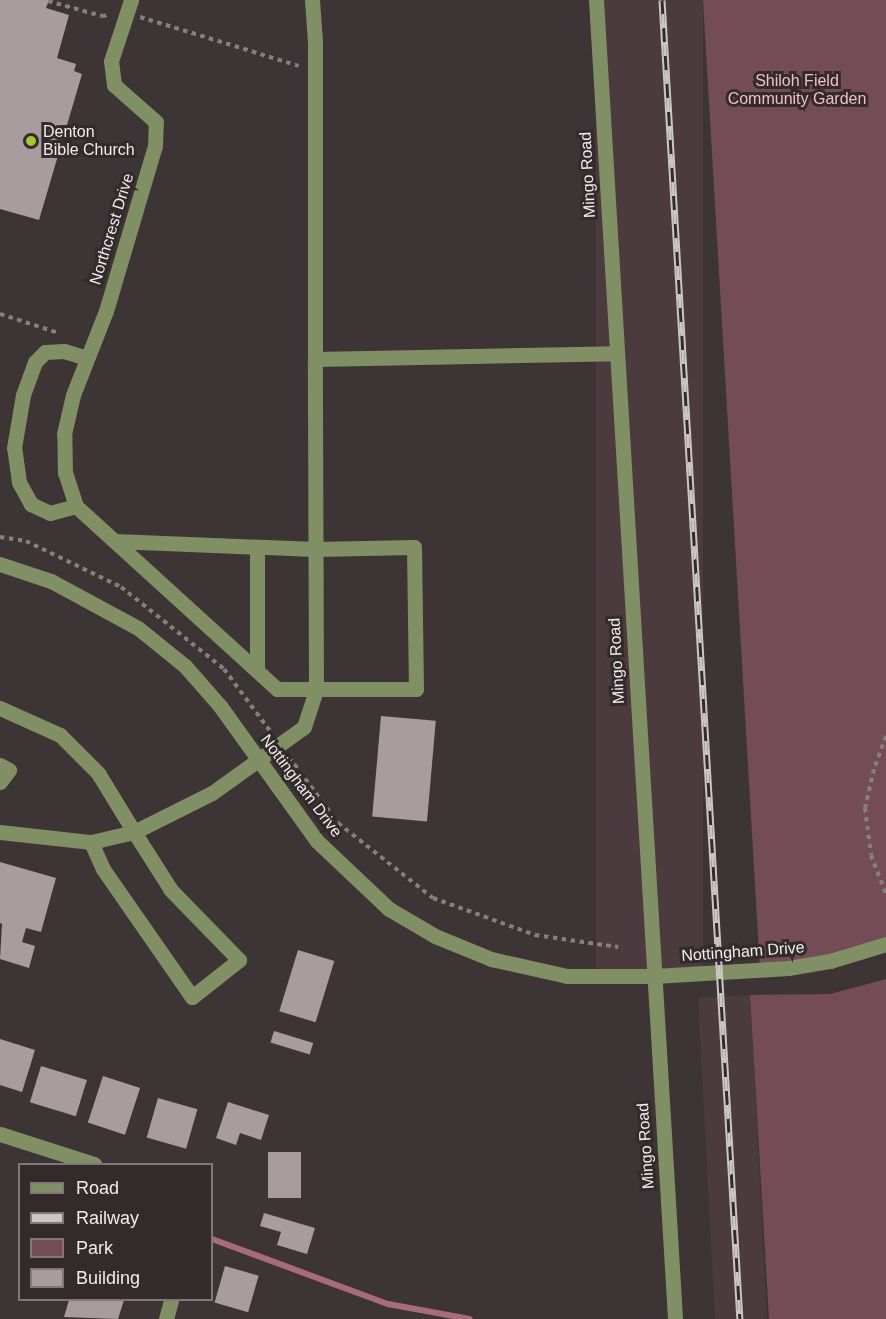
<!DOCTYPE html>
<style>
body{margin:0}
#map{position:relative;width:886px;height:1319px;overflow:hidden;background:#3d3436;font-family:Arial,sans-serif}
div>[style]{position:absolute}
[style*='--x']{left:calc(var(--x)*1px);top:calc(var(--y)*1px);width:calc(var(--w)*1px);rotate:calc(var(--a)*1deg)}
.built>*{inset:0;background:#4b3b3e;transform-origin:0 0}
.green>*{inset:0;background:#734c57}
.stream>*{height:6px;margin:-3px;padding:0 3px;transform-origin:3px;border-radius:3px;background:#a76c7c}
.building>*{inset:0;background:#a89c9f;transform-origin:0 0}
.path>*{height:4px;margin-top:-2px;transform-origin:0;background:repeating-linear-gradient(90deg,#867f80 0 4.5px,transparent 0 9px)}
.minor>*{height:15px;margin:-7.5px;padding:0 7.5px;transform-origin:7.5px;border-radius:7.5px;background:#818f65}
.rail>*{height:7px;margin-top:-3.5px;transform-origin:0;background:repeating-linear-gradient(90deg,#332a2c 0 14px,#ccc5c6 0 28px);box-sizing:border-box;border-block:2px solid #ccc5c6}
.dots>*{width:16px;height:16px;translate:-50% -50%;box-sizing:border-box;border:3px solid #332a2c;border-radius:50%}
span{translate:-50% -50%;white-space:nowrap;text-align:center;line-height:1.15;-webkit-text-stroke:6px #332a2c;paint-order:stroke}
.park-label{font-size:16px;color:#f4becb}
.poi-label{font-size:16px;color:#f1ebec}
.left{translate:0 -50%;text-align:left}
.street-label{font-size:16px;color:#f1ebec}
.legend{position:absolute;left:18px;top:1163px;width:195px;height:138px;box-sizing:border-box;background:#332a2c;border:2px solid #7f7779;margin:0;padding:8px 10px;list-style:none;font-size:18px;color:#f1ebec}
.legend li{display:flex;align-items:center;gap:12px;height:30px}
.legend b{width:30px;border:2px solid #7f7779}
</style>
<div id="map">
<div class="built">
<i style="left:596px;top:0;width:107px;height:978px"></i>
<i style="left:750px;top:995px;width:324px;height:52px;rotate:87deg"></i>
</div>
<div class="green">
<i style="clip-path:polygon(703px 0,886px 0,886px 944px,760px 970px)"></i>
<i style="clip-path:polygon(886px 979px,886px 1319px,769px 1319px,750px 995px,830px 994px)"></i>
</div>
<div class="stream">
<i style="--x:212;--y:1239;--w:188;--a:20.3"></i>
<i style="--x:388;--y:1304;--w:83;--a:10.4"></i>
</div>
<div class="building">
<i style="clip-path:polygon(0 0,49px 0,46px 8px,69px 15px,57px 58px,76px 64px,74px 71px,82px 74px,39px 220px,0 209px)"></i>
<i style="left:381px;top:716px;width:55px;height:101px;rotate:5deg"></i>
<i style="clip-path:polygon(0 862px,56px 878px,41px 932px,26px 928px,22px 942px,35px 946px,29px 968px,0 959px,2px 924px,0 923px)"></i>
<i style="left:298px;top:950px;width:38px;height:64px;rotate:17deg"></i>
<i style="left:274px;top:1031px;width:41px;height:12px;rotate:17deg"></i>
<i style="clip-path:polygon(0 1039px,35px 1050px,22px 1092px,0 1085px)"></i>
<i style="left:41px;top:1066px;width:48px;height:38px;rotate:17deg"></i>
<i style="left:103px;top:1076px;width:39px;height:49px;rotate:18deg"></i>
<i style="left:158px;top:1098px;width:41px;height:41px;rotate:16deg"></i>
<i style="clip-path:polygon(228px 1102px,269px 1115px,261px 1140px,240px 1133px,236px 1145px,216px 1138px)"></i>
<i style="left:268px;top:1152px;width:33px;height:46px"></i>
<i style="clip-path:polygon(264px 1213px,315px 1228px,307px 1254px,277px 1245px,281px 1232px,260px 1226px)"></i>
<i style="left:225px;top:1266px;width:35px;height:38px;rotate:16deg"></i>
<i style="clip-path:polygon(69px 1300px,124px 1300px,118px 1319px,64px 1317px)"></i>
</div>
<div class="path">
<i style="--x:48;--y:1;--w:56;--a:15.5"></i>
<i style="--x:102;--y:16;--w:7;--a:-8"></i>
<i style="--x:140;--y:17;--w:166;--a:17.1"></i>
<i style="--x:0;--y:314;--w:62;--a:17.9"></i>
<i style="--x:0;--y:537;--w:26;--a:9"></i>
<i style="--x:26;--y:541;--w:106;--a:25.8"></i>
<i style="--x:121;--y:587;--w:132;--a:38.5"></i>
<i style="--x:224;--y:669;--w:77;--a:53.4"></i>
<i style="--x:886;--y:736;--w:35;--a:110"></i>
<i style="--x:874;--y:769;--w:40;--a:103"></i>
<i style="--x:865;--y:808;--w:47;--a:82.7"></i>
<i style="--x:871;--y:855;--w:42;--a:69"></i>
<i style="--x:289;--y:757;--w:82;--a:53.4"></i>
<i style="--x:338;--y:823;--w:121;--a:38.3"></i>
<i style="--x:433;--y:898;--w:109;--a:19.9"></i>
<i style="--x:535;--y:935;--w:84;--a:8.2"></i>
</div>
<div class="minor">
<i style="--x:312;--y:0;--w:42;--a:85.9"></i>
<i style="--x:315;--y:42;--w:317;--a:90"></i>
<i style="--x:596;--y:0;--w:1321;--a:86.57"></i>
<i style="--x:76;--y:506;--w:27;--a:165"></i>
<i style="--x:50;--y:513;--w:21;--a:-155"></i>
<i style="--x:31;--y:504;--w:25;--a:-119"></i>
<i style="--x:19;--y:482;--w:34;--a:-98"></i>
<i style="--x:14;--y:448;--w:54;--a:-80.4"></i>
<i style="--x:23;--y:395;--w:35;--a:-70"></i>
<i style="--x:35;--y:362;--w:14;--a:-45"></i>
<i style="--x:45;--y:352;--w:19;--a:-3"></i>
<i style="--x:64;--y:351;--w:24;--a:17"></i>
<i style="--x:115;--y:541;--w:200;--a:2.3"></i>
<i style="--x:315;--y:549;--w:99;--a:-1.2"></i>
<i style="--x:414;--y:547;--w:142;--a:89.2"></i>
<i style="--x:416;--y:689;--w:139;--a:180"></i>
<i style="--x:277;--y:689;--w:272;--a:-137.7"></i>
<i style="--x:76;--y:506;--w:35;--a:-108"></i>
<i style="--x:65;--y:473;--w:39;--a:-91"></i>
<i style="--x:64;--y:434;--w:40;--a:-77"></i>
<i style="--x:73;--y:395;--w:90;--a:-68.6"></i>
<i style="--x:106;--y:311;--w:172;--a:-73.5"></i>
<i style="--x:155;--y:146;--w:24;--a:-88"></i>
<i style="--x:156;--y:122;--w:56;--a:-138.6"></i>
<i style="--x:114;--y:85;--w:24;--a:-97"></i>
<i style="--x:111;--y:61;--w:64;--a:-71.8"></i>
<i style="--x:257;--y:547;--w:123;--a:90"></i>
<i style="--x:0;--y:564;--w:54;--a:18.4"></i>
<i style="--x:51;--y:581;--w:99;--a:28.4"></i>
<i style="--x:138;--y:628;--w:60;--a:39"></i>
<i style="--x:185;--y:666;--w:53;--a:48.8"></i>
<i style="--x:220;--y:706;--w:166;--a:54.3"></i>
<i style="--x:317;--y:841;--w:99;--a:43.4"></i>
<i style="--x:389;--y:909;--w:53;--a:30.4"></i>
<i style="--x:435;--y:936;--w:61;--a:22.3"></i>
<i style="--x:491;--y:959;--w:78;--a:12.6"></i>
<i style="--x:567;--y:976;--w:87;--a:0"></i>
<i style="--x:654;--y:976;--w:134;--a:-3.4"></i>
<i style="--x:788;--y:968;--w:43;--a:-9.5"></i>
<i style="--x:830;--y:961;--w:59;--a:-16.9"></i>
<i style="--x:0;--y:708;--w:66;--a:24.2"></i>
<i style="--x:60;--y:735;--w:54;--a:45"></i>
<i style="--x:98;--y:773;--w:69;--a:58.6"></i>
<i style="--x:134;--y:832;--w:87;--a:-26.6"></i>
<i style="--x:212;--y:793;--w:113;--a:-35.7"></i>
<i style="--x:304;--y:727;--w:40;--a:-72"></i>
<i style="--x:316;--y:689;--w:330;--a:-90.2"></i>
<i style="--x:315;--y:359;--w:302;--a:-1.1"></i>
<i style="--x:0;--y:765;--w:10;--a:29"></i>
<i style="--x:9;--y:770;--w:15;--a:127"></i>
<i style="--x:0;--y:832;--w:92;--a:6.3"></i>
<i style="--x:91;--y:842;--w:30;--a:66"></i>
<i style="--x:103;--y:869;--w:156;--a:55.2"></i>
<i style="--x:192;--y:997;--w:60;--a:-38.2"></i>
<i style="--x:239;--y:960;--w:98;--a:-134.2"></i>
<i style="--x:171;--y:890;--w:69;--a:-122.5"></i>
<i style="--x:134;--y:832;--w:44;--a:166.9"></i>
<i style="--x:0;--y:1134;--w:99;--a:17.7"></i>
<i style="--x:166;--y:1319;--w:20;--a:-75"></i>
</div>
<div class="rail">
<i style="--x:662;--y:0;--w:1321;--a:86.62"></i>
</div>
<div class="dots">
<i style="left:31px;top:141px;background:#a1c929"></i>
</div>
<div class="park-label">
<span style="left:797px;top:90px">Shiloh Field<br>Community Garden</span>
</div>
<div class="poi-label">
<span class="left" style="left:43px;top:141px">Denton<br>Bible Church</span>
</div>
<div class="street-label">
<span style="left:588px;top:175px;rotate:-93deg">Mingo Road</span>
<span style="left:112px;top:229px;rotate:-73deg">Northcrest Drive</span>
<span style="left:617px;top:661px;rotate:-93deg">Mingo Road</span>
<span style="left:301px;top:786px;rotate:53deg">Nottingham Drive</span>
<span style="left:743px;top:952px;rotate:-4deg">Nottingham Drive</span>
<span style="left:646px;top:1146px;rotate:-94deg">Mingo Road</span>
</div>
<ul class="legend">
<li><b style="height:8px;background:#818f65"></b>Road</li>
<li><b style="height:8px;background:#ccc5c6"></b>Railway</li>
<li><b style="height:16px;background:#734c57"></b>Park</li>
<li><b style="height:16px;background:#a89c9f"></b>Building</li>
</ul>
</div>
